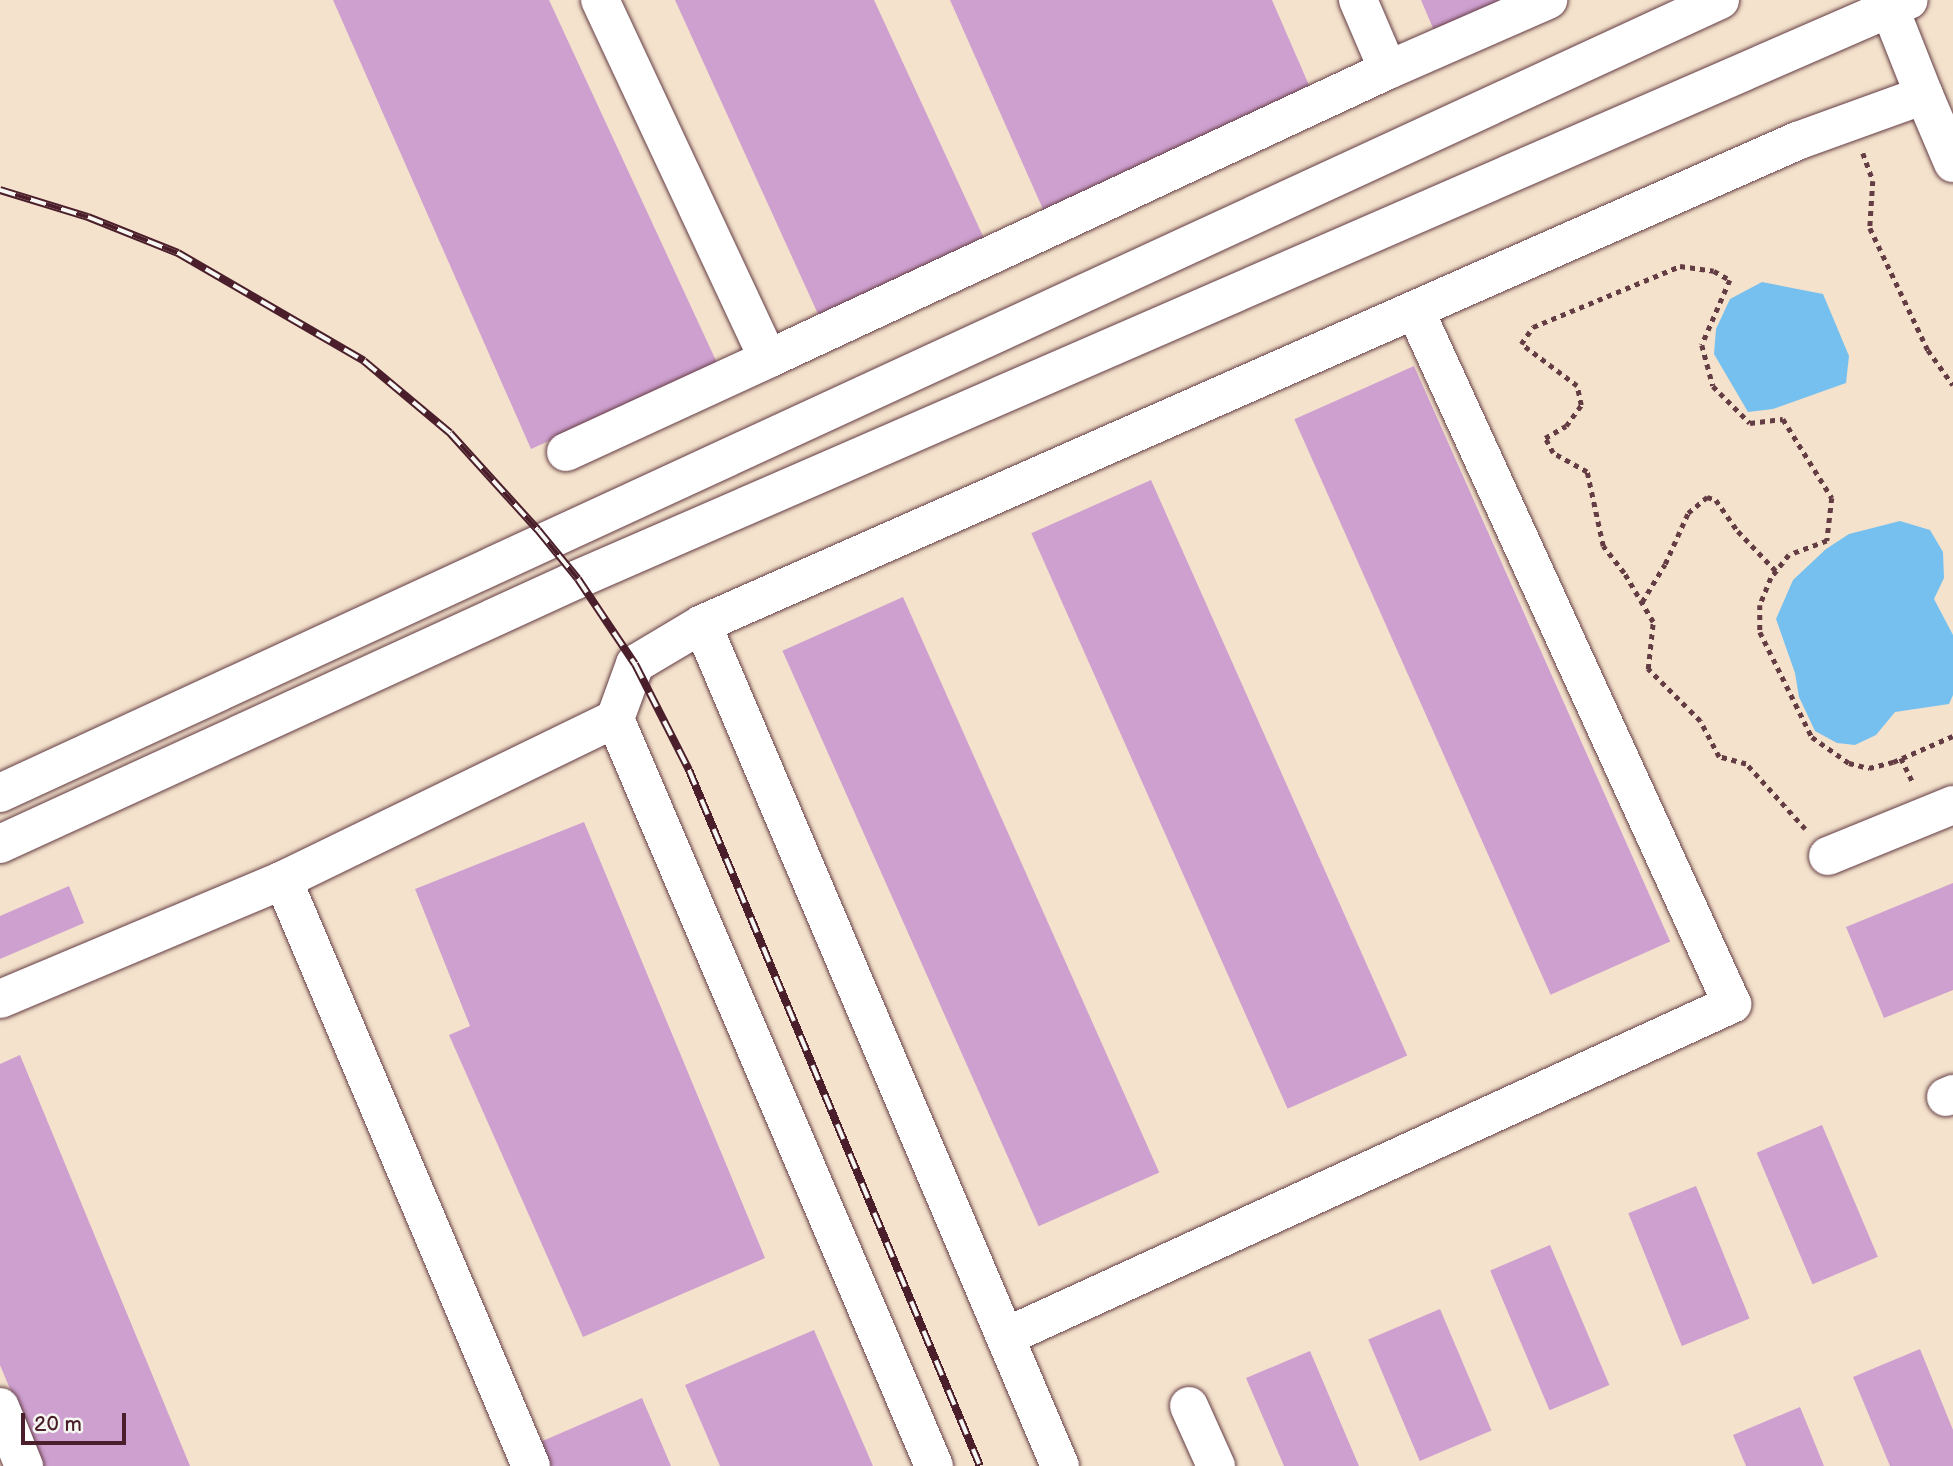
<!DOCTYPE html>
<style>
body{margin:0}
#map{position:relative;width:1953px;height:1466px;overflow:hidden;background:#f4e2cc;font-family:"Balsamiq Sans",sans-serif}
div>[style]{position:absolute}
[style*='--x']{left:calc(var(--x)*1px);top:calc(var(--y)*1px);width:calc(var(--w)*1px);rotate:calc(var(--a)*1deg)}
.water>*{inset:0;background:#76c0ef}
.building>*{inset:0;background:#cea0d0;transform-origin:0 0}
.path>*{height:4.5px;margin-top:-2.25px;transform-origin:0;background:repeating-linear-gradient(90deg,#643c43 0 5px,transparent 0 10px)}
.roads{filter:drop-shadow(0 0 2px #643c43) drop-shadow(0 0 2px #643c43)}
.street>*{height:38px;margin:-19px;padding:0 19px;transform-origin:19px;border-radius:19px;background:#fff}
.rail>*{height:8px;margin-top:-4px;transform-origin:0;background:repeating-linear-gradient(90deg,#f6f6f2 0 16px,#4a1f2b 0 32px);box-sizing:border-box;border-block:2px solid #4a1f2b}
span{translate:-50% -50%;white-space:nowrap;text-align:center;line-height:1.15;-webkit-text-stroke:5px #f6f6f2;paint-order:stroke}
.scale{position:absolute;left:21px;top:1413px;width:105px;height:32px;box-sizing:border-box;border:4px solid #4a1f2b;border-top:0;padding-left:9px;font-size:21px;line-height:24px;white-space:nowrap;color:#4a1f2b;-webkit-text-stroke:5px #f6f6f2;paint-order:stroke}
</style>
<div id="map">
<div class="water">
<i style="clip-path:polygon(1762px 282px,1823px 294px,1849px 356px,1846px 383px,1773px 409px,1748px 412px,1714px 354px,1716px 329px,1730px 299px)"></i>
<i style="clip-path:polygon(1900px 521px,1930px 530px,1943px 552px,1944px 578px,1934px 599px,1953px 635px,1953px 695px,1949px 704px,1895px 712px,1876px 735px,1855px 745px,1837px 743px,1815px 731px,1799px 697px,1795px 673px,1776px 619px,1793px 580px,1826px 549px,1849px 534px)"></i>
</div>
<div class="building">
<i style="clip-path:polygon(333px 0,549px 0,718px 365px,531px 449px)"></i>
<i style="clip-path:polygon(675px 0,874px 0,988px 247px,823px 325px)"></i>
<i style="clip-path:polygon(950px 0,1272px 0,1315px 99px,1046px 216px)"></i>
<i style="clip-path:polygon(1421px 0,1505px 0,1435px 33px)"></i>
<i style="left:1414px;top:366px;width:630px;height:131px;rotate:66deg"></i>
<i style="left:1151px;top:480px;width:630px;height:131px;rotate:66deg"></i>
<i style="left:903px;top:597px;width:630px;height:132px;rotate:66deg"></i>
<i style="clip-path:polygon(584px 822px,765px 1258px,583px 1337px,449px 1035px,470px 1026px,415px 889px)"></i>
<i style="clip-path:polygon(1953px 883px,1953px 990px,1884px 1018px,1846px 927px)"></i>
<i style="clip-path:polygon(69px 886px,84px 923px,0 959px,0 916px)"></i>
<i style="clip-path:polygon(20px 1055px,190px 1466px,42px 1466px,0 1365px,0 1064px)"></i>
<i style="left:1822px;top:1125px;width:143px;height:71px;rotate:67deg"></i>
<i style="left:1696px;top:1186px;width:143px;height:73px;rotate:68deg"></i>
<i style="left:1550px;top:1245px;width:152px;height:65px;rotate:67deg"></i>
<i style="left:1440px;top:1309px;width:132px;height:78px;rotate:67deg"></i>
<i style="clip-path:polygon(814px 1330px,873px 1466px,720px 1466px,685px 1385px)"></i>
<i style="clip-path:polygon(1920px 1349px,1953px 1430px,1953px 1466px,1890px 1466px,1853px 1377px)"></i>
<i style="clip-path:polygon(1310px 1351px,1359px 1466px,1284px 1466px,1246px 1378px)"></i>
<i style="clip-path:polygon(642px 1398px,671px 1466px,532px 1466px,524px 1449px)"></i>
<i style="clip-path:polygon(1800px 1407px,1824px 1466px,1746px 1466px,1733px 1435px)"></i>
</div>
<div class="path">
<i style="--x:1863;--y:153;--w:30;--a:70"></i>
<i style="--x:1873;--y:181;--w:47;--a:93.7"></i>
<i style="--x:1870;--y:228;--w:135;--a:64.6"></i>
<i style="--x:1928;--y:350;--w:43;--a:54.5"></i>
<i style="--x:1642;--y:602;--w:44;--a:-58.8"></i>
<i style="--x:1665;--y:564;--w:56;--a:-65.7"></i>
<i style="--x:1688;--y:513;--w:25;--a:-40"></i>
<i style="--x:1707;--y:497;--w:9;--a:18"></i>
<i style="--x:1716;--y:500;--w:38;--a:55"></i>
<i style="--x:1738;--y:531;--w:55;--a:46.5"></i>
<i style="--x:1901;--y:758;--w:28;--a:64"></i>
<i style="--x:1805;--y:829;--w:88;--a:-132.2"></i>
<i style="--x:1746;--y:764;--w:28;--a:-165"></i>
<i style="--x:1719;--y:757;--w:41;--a:-117.8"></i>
<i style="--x:1700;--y:721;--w:74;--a:-135"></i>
<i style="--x:1648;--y:669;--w:47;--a:-83.9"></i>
<i style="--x:1653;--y:622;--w:57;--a:-120.6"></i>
<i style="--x:1624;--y:573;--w:34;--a:-128"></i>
<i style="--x:1603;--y:546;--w:76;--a:-102.2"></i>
<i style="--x:1587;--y:472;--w:39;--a:-151"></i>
<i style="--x:1553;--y:453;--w:17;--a:-118"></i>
<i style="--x:1545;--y:438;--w:24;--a:-30"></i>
<i style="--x:1566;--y:426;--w:26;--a:-54"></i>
<i style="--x:1581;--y:405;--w:19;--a:-102"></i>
<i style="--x:1577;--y:386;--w:70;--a:-143.1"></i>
<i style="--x:1521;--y:344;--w:21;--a:-55"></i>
<i style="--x:1533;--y:327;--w:159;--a:-22.5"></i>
<i style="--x:1680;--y:266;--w:34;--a:8"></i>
<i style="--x:1714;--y:271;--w:18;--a:29"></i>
<i style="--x:1730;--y:280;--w:71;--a:113.3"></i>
<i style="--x:1702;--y:345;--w:42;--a:75"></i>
<i style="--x:1713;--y:386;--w:52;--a:45"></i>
<i style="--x:1750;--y:423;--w:33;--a:-7"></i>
<i style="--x:1783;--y:419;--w:93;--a:58.2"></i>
<i style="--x:1832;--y:498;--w:43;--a:96.6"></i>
<i style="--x:1827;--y:541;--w:40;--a:159.8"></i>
<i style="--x:1789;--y:555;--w:29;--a:128"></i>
<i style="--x:1771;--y:578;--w:29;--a:112"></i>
<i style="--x:1760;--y:605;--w:27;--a:90"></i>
<i style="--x:1760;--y:632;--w:117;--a:63.7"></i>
<i style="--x:1812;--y:737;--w:45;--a:35.1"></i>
<i style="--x:1849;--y:763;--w:21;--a:14"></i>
<i style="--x:1869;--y:768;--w:25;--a:-14"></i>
<i style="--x:1893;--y:762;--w:65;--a:-23.4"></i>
</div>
<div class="roads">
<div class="street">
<i style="--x:600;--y:0;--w:396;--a:64.9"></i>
<i style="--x:768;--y:359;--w:684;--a:-24.99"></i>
<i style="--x:1358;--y:0;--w:76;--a:66.8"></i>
<i style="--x:1388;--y:70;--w:175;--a:-23.6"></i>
<i style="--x:1924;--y:95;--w:74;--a:66.9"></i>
<i style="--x:566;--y:452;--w:222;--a:-24.7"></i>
<i style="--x:702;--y:624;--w:915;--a:66.97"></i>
<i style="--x:0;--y:793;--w:1894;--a:-24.75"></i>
<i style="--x:0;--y:844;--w:636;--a:-24.63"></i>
<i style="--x:578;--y:579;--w:1451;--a:-23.51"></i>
<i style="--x:1828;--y:856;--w:135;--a:-22.2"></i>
<i style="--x:283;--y:880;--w:636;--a:67.06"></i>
<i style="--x:0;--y:999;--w:307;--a:-22.8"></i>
<i style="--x:283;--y:880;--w:369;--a:-25.9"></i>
<i style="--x:1946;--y:1097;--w:8;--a:-23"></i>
<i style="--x:1005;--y:1337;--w:800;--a:-24.61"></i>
<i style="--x:1732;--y:1004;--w:763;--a:-114.55"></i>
<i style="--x:1189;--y:1406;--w:66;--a:65.8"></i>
<i style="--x:0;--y:1407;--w:64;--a:67.9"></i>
<i style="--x:934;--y:1466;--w:812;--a:-113.12"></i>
<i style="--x:615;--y:719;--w:59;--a:-70"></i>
<i style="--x:635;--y:664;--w:78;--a:-30.8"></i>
<i style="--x:702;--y:624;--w:1197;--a:-23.8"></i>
<i style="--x:1797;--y:141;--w:135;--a:-19.9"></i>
<i style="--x:1924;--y:95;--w:92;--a:-111.6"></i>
</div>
</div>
<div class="rail">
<i style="--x:0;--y:190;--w:92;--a:17.1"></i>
<i style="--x:88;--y:217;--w:97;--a:21.8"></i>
<i style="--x:178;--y:253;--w:215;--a:30.1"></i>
<i style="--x:364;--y:361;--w:112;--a:39.9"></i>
<i style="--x:450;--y:433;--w:131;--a:47.8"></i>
<i style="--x:538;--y:530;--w:63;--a:50.8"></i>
<i style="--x:578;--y:579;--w:102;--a:56.2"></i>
<i style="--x:635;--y:664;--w:119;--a:63"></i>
<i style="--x:689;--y:770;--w:754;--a:67.31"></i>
</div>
<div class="scale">20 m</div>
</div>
